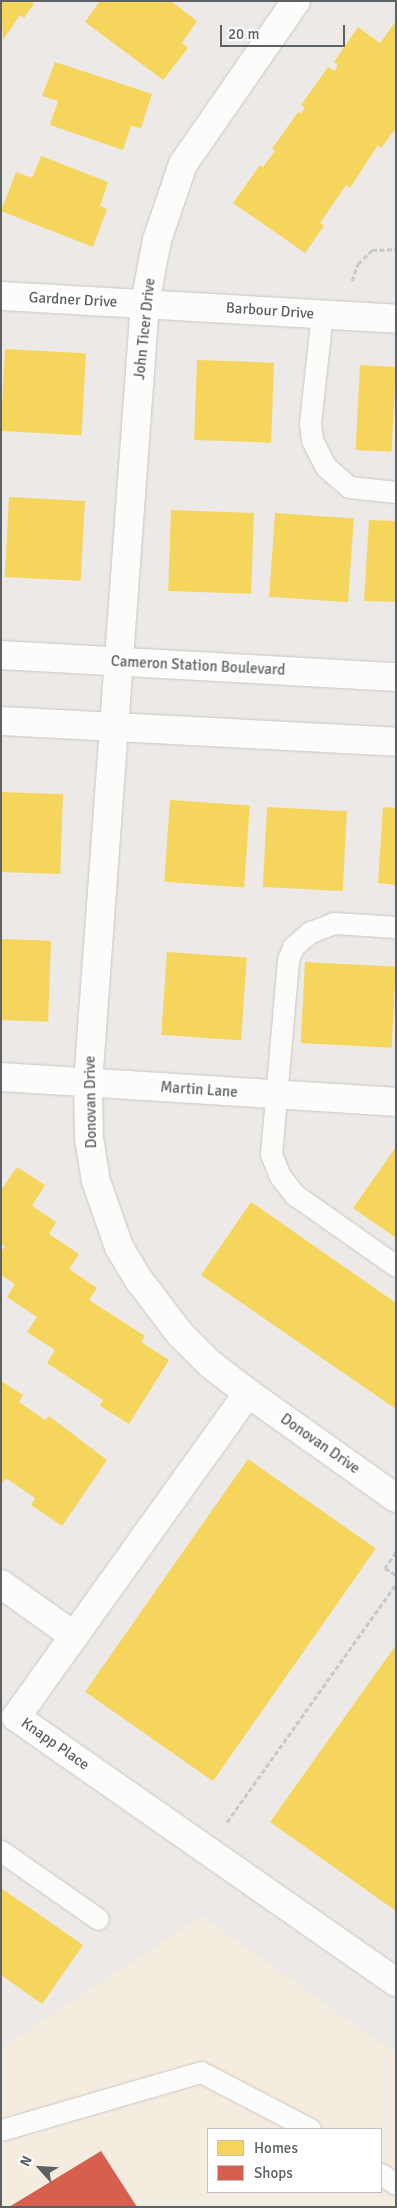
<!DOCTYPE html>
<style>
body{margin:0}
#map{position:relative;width:397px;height:2208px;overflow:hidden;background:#ece9e6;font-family:Signika,sans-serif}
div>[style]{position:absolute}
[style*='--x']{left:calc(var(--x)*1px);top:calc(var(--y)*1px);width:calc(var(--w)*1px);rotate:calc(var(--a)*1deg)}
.commercial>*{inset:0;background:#f5ece0}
.homes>*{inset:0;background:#f6d55c;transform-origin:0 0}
.shops>*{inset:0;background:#d6604d}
.path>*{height:3px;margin-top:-1.5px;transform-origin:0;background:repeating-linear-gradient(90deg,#c7cbc8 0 5px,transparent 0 7.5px)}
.roads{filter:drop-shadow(0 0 1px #c8c7c6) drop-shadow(0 0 1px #c8c7c6)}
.service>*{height:21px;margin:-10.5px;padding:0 10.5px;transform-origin:10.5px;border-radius:10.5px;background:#fcfcfb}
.minor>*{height:28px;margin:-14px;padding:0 14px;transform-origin:14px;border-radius:14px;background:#fcfcfb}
.tertiary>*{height:28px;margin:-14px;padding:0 14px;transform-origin:14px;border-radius:14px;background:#fcfcfb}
span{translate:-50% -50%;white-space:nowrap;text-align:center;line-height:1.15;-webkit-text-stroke:5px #fff;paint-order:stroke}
.street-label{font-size:15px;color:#5c6164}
.frame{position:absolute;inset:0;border:2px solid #5c6164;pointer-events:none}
.legend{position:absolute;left:207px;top:2128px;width:175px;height:65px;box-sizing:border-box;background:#fff;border:1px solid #bec0c1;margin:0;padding:6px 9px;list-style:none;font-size:15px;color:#5c6164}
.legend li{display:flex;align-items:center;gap:10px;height:25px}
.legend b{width:25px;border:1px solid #bec0c1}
.north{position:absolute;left:15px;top:2143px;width:50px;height:50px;-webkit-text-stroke:4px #fff;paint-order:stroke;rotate:296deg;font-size:14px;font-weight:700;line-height:20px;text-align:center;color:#5c6164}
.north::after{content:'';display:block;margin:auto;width:18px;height:22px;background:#5c6164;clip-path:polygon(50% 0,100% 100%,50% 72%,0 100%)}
.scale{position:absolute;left:220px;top:25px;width:125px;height:22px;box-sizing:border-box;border:2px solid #5c6164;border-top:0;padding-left:6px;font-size:15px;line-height:18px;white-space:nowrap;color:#5c6164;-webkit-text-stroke:4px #fff;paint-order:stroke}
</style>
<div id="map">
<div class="commercial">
<i style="clip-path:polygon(evenodd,202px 1916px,396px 2054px,396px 2207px,1px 2207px,1px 2048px,202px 1916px,208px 2129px,381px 2129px,381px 2192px,208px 2192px,208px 2129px)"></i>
</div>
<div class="homes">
<i style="clip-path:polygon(1px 1px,30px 1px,34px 4px,24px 18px,20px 15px,3px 40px)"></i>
<i style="clip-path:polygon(100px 1px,171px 1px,197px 21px,182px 43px,188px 48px,163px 80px,85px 22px)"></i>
<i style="clip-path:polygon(396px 21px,396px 128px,381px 148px,378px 145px,350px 188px,346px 185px,320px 223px,324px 226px,305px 253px,233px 203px,260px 165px,263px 167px,275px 151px,272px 149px,298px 112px,301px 114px,305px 108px,301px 105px,328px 67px,334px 71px,338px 65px,334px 62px,358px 27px,380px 43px)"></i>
<i style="clip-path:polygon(55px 62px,152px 94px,141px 128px,131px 126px,123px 150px,50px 125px,58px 101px,42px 96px)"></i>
<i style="clip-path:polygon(41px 156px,108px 182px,100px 206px,107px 209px,93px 247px,1px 211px,16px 172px,32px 178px)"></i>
<i style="left:5px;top:349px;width:81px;height:82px;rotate:3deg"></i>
<i style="left:197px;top:360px;width:77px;height:80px;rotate:2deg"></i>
<i style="left:360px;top:365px;width:36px;height:85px;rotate:3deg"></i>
<i style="left:9px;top:497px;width:76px;height:80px;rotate:3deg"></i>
<i style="left:171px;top:510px;width:83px;height:81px;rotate:2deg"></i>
<i style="left:275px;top:513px;width:79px;height:84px;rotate:4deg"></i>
<i style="clip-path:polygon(369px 520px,396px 521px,396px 602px,364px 601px)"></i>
<i style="left:1px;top:792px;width:62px;height:80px;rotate:2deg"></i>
<i style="left:170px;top:800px;width:80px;height:82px;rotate:4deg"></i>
<i style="left:267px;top:807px;width:80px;height:80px;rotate:3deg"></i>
<i style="clip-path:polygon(383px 807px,396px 808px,396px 885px,378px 883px)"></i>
<i style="left:1px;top:939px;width:50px;height:81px;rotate:2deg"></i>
<i style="left:167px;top:952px;width:80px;height:83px;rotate:4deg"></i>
<i style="left:305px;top:962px;width:91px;height:81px;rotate:3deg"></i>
<i style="clip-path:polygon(396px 1147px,396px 1238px,353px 1208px)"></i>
<i style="clip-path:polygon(17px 1167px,45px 1185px,32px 1206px,56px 1222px,49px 1234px,79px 1254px,69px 1269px,97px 1288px,89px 1300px,145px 1336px,141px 1342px,169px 1360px,129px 1424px,100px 1406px,103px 1400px,47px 1363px,55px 1350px,27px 1332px,37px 1317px,7px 1297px,15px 1284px,1px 1275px,1px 1252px,5px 1246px,1px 1244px,1px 1190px)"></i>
<i style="clip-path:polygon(251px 1202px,396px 1303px,396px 1409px,201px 1275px)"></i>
<i style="clip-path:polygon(1px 1381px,23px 1395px,19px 1402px,45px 1420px,49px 1416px,107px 1460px,62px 1526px,31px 1505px,35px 1498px,6px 1478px,1px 1484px)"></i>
<i style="left:248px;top:1459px;width:156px;height:284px;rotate:35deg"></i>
<i style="clip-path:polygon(396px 1645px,396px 1911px,270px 1822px)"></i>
<i style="clip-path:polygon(1px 1888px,83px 1945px,42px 2004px,1px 1975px)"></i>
</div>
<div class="shops">
<i style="clip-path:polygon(101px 2151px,137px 2207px,9px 2207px)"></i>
</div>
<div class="path">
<i style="--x:352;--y:281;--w:18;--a:-71"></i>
<i style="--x:358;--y:264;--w:20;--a:-45"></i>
<i style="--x:372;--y:250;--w:24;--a:-2"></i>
<i style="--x:396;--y:1552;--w:19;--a:125"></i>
<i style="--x:385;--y:1568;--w:13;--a:32"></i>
<i style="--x:227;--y:1822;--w:292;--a:-54.6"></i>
</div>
<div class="roads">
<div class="service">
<i style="--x:322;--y:314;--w:110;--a:96.3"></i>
<i style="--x:310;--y:423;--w:17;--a:83"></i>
<i style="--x:312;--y:440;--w:30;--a:63"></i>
<i style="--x:326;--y:467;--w:30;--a:41"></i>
<i style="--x:349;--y:487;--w:47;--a:6.1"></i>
<i style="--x:396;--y:927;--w:62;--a:-176.3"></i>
<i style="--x:334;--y:923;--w:26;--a:159"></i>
<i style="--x:310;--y:932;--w:23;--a:139"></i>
<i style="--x:293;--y:947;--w:14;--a:111"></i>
<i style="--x:288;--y:960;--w:195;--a:95"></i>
<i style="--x:271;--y:1154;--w:24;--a:68"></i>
<i style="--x:280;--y:1176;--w:24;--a:52"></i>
<i style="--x:295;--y:1195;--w:123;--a:35.1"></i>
<i style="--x:1;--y:1851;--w:118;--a:35"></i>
<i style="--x:1;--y:2130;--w:208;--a:-16.2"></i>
<i style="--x:201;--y:2072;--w:123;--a:27.6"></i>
<i style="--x:381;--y:2174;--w:18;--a:34"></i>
</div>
<div class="minor">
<i style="--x:296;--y:1;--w:198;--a:124.7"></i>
<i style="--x:183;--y:164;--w:80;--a:108.9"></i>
<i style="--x:157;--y:240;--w:64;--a:100.8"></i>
<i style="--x:145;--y:303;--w:781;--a:94.18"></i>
<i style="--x:88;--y:1082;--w:56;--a:89"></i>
<i style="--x:89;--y:1138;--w:44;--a:80.8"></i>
<i style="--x:96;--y:1181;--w:70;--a:70.8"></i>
<i style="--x:119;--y:1247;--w:39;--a:59"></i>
<i style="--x:139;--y:1280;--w:68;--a:52.8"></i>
<i style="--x:180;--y:1334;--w:42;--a:45"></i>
<i style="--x:210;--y:1364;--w:48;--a:37.3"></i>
<i style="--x:248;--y:1393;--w:181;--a:35.4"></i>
<i style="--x:1;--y:296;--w:396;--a:3.3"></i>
<i style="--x:1;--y:1077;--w:396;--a:3.6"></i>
<i style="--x:248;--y:1393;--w:398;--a:125.6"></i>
<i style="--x:16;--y:1717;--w:463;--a:34.9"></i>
<i style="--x:1;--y:1584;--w:90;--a:35.5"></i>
</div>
<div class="tertiary">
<i style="--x:1;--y:655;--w:396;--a:3.2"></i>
<i style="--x:1;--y:721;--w:396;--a:3"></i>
</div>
</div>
<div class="street-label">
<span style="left:73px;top:300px;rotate:3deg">Gardner Drive</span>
<span style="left:270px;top:311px;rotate:4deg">Barbour Drive</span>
<span style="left:145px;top:329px;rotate:-84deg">John Ticer Drive</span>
<span style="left:198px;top:666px;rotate:3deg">Cameron Station Boulevard</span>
<span style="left:199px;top:1090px;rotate:4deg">Martin Lane</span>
<span style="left:91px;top:1102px;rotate:-91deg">Donovan Drive</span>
<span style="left:320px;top:1444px;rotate:35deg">Donovan Drive</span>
<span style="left:55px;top:1744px;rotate:35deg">Knapp Place</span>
</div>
<div class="frame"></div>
<ul class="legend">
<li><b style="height:14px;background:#f6d55c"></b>Homes</li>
<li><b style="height:14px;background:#d6604d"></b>Shops</li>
</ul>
<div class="north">N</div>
<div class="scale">20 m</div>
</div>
